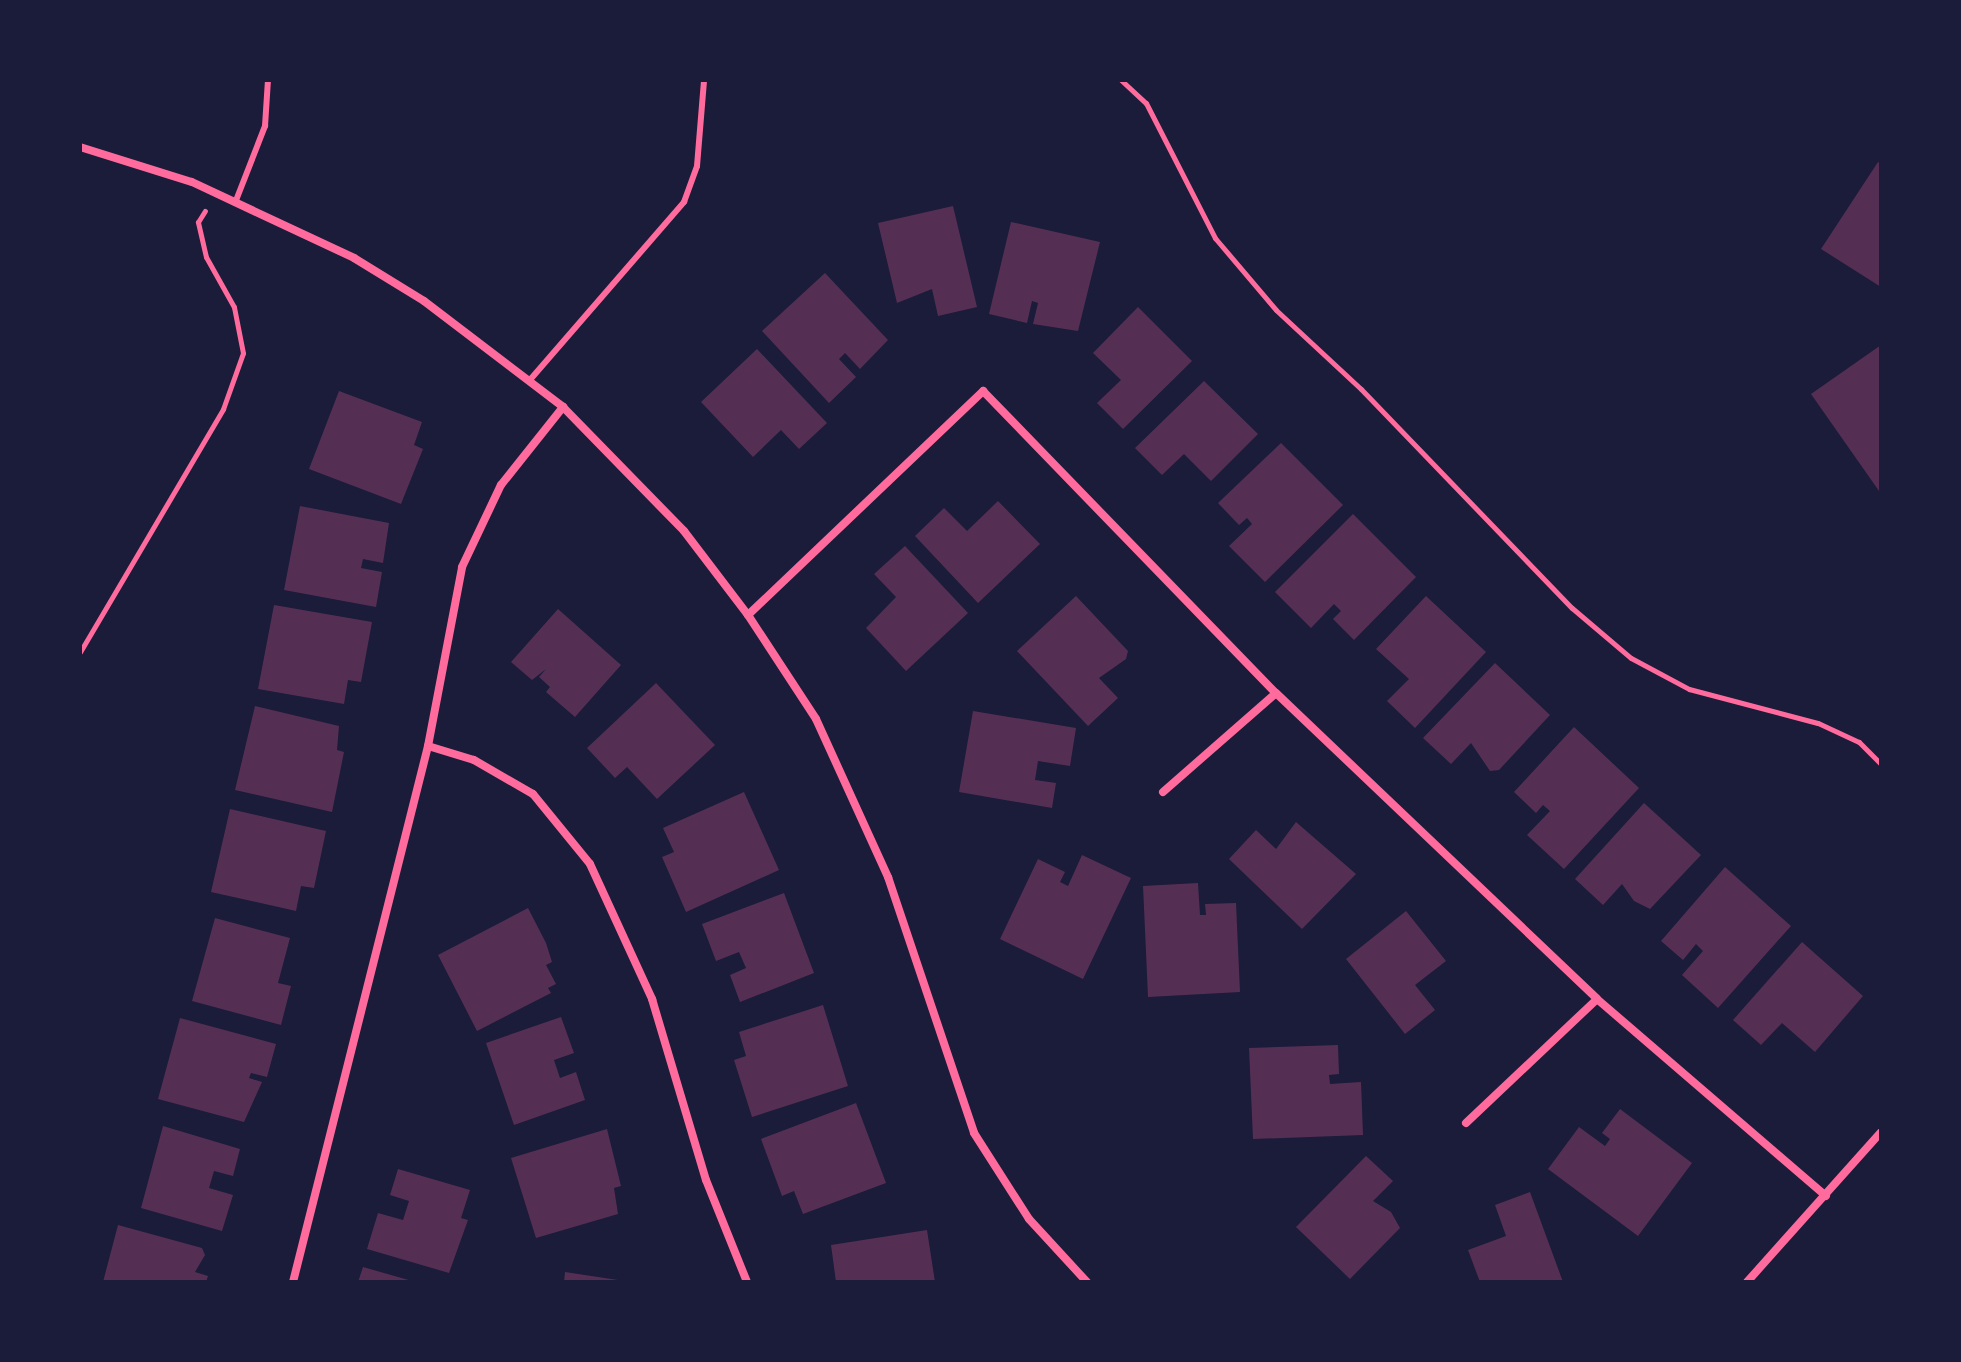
<!DOCTYPE html>
<style>
body{margin:0}
#map{position:relative;width:1961px;height:1362px;overflow:hidden;background:#1b1b3a;font-family:Jost,sans-serif}
div>[style]{position:absolute}
[style*='--x']{left:calc(var(--x)*1px);top:calc(var(--y)*1px);width:calc(var(--w)*1px);rotate:calc(var(--a)*1deg)}
.building>*{inset:0;background:#542f53}
.path>*{height:5px;margin:-2.5px;padding:0 2.5px;transform-origin:2.5px;border-radius:2.5px;background:#ff6b9d}
.service>*{height:6px;margin:-3px;padding:0 3px;transform-origin:3px;border-radius:3px;background:#ff6b9d}
.minor>*{height:8px;margin:-4px;padding:0 4px;transform-origin:4px;border-radius:4px;background:#ff6b9d}
span{translate:-50% -50%;white-space:nowrap;text-align:center;line-height:1.15;-webkit-text-stroke:8px #1b1b3a;paint-order:stroke}
.frame{position:absolute;inset:0;border:82px solid #1b1b3a;pointer-events:none}
</style>
<div id="map">
<div class="building">
<i style="clip-path:polygon(1878px 162px,1881px 164px,1881px 287px,1821px 249px)"></i>
<i style="clip-path:polygon(953px 206px,977px 307px,938px 316px,932px 289px,897px 303px,878px 223px)"></i>
<i style="clip-path:polygon(1011px 222px,1100px 242px,1078px 331px,1033px 324px,1038px 303px,1032px 301px,1027px 323px,989px 314px)"></i>
<i style="clip-path:polygon(825px 273px,888px 340px,860px 369px,845px 353px,839px 359px,856px 377px,829px 403px,762px 331px)"></i>
<i style="clip-path:polygon(1138px 307px,1192px 361px,1123px 429px,1097px 403px,1121px 380px,1093px 353px)"></i>
<i style="clip-path:polygon(1881px 345px,1881px 489px,1879px 491px,1811px 394px)"></i>
<i style="clip-path:polygon(757px 349px,827px 423px,799px 449px,781px 430px,753px 457px,701px 402px)"></i>
<i style="clip-path:polygon(1204px 381px,1258px 434px,1211px 481px,1184px 454px,1162px 475px,1135px 448px)"></i>
<i style="clip-path:polygon(339px 391px,422px 422px,414px 445px,423px 449px,401px 504px,309px 469px)"></i>
<i style="clip-path:polygon(1281px 443px,1343px 505px,1265px 582px,1229px 546px,1252px 524px,1247px 518px,1239px 525px,1218px 503px)"></i>
<i style="clip-path:polygon(998px 501px,1040px 544px,978px 603px,915px 536px,944px 508px,967px 531px)"></i>
<i style="clip-path:polygon(300px 506px,389px 523px,383px 563px,363px 559px,361px 568px,382px 572px,376px 607px,284px 590px)"></i>
<i style="clip-path:polygon(1353px 514px,1416px 577px,1354px 640px,1333px 619px,1341px 611px,1334px 604px,1311px 628px,1275px 592px)"></i>
<i style="clip-path:polygon(905px 546px,968px 613px,906px 671px,866px 628px,896px 597px,874px 574px)"></i>
<i style="clip-path:polygon(1076px 596px,1128px 651px,1126px 659px,1099px 678px,1118px 698px,1088px 726px,1017px 651px)"></i>
<i style="clip-path:polygon(1426px 596px,1486px 652px,1415px 728px,1387px 701px,1409px 679px,1376px 649px)"></i>
<i style="clip-path:polygon(274px 605px,372px 622px,361px 682px,348px 680px,344px 704px,258px 689px)"></i>
<i style="clip-path:polygon(558px 609px,621px 665px,575px 717px,546px 692px,550px 687px,539px 677px,546px 669px,532px 680px,511px 662px)"></i>
<i style="clip-path:polygon(1495px 663px,1550px 715px,1499px 770px,1490px 771px,1471px 743px,1451px 764px,1423px 738px)"></i>
<i style="clip-path:polygon(656px 683px,715px 745px,657px 799px,627px 767px,615px 778px,587px 748px)"></i>
<i style="clip-path:polygon(255px 706px,339px 726px,337px 750px,344px 752px,332px 812px,235px 790px)"></i>
<i style="clip-path:polygon(973px 711px,1076px 728px,1070px 766px,1038px 761px,1035px 780px,1056px 783px,1052px 808px,959px 792px)"></i>
<i style="clip-path:polygon(1574px 727px,1639px 788px,1564px 869px,1527px 835px,1550px 811px,1543px 805px,1536px 813px,1514px 792px)"></i>
<i style="clip-path:polygon(744px 792px,779px 870px,686px 912px,662px 857px,674px 852px,663px 828px)"></i>
<i style="clip-path:polygon(1644px 803px,1701px 855px,1650px 909px,1634px 901px,1622px 884px,1603px 905px,1575px 879px)"></i>
<i style="clip-path:polygon(230px 809px,326px 831px,314px 888px,301px 886px,296px 911px,211px 892px)"></i>
<i style="clip-path:polygon(1296px 822px,1356px 874px,1302px 929px,1229px 859px,1256px 830px,1276px 849px)"></i>
<i style="clip-path:polygon(1082px 855px,1131px 878px,1083px 979px,1000px 939px,1038px 859px,1065px 872px,1060px 882px,1068px 886px)"></i>
<i style="clip-path:polygon(1725px 867px,1791px 926px,1718px 1008px,1682px 975px,1703px 951px,1696px 944px,1683px 960px,1661px 941px)"></i>
<i style="clip-path:polygon(1198px 883px,1200px 915px,1206px 915px,1205px 904px,1236px 903px,1240px 992px,1148px 997px,1143px 886px)"></i>
<i style="clip-path:polygon(784px 893px,814px 973px,740px 1002px,730px 975px,746px 968px,739px 952px,716px 961px,702px 924px)"></i>
<i style="clip-path:polygon(528px 908px,546px 943px,552px 962px,546px 965px,556px 984px,548px 988px,551px 993px,477px 1031px,438px 955px)"></i>
<i style="clip-path:polygon(1406px 911px,1446px 961px,1415px 985px,1435px 1010px,1405px 1034px,1346px 959px)"></i>
<i style="clip-path:polygon(215px 918px,290px 938px,278px 983px,291px 986px,281px 1025px,192px 1001px)"></i>
<i style="clip-path:polygon(1802px 942px,1863px 996px,1815px 1052px,1782px 1023px,1761px 1045px,1733px 1020px)"></i>
<i style="clip-path:polygon(823px 1005px,848px 1086px,752px 1117px,734px 1060px,746px 1056px,739px 1032px)"></i>
<i style="clip-path:polygon(561px 1017px,574px 1053px,554px 1060px,560px 1078px,576px 1072px,585px 1100px,514px 1125px,486px 1043px)"></i>
<i style="clip-path:polygon(180px 1018px,276px 1044px,267px 1077px,251px 1073px,249px 1078px,262px 1082px,244px 1122px,158px 1099px)"></i>
<i style="clip-path:polygon(1338px 1045px,1339px 1074px,1329px 1075px,1330px 1084px,1361px 1082px,1363px 1135px,1253px 1139px,1249px 1048px)"></i>
<i style="clip-path:polygon(856px 1103px,886px 1183px,803px 1214px,794px 1191px,782px 1196px,761px 1139px)"></i>
<i style="clip-path:polygon(1620px 1109px,1692px 1163px,1638px 1236px,1548px 1169px,1579px 1127px,1605px 1146px,1610px 1139px,1602px 1133px)"></i>
<i style="clip-path:polygon(163px 1126px,240px 1149px,233px 1176px,214px 1171px,209px 1188px,233px 1195px,222px 1231px,141px 1208px)"></i>
<i style="clip-path:polygon(607px 1129px,621px 1186px,614px 1188px,618px 1214px,536px 1238px,511px 1158px)"></i>
<i style="clip-path:polygon(1366px 1156px,1393px 1181px,1373px 1201px,1391px 1212px,1400px 1228px,1350px 1279px,1296px 1227px)"></i>
<i style="clip-path:polygon(398px 1169px,470px 1190px,461px 1218px,468px 1220px,449px 1273px,367px 1249px,378px 1213px,403px 1220px,409px 1201px,390px 1195px)"></i>
<i style="clip-path:polygon(1530px 1192px,1563px 1282px,1480px 1282px,1468px 1250px,1506px 1236px,1495px 1205px)"></i>
<i style="clip-path:polygon(118px 1225px,202px 1248px,205px 1255px,195px 1272px,208px 1276px,206px 1282px,103px 1282px)"></i>
<i style="clip-path:polygon(927px 1230px,935px 1282px,836px 1282px,831px 1245px)"></i>
<i style="clip-path:polygon(363px 1267px,412px 1281px,412px 1282px,358px 1282px)"></i>
<i style="clip-path:polygon(565px 1272px,618px 1280px,618px 1282px,564px 1282px)"></i>
</div>
<div class="path">
<i style="--x:1121;--y:80;--w:34;--a:43"></i>
<i style="--x:1146;--y:103;--w:152;--a:62.9"></i>
<i style="--x:1215;--y:238;--w:94;--a:49.7"></i>
<i style="--x:1276;--y:310;--w:116;--a:42.9"></i>
<i style="--x:1361;--y:389;--w:304;--a:46.1"></i>
<i style="--x:1572;--y:608;--w:77;--a:40.3"></i>
<i style="--x:1631;--y:658;--w:66;--a:28.1"></i>
<i style="--x:1689;--y:689;--w:133;--a:14.8"></i>
<i style="--x:1818;--y:723;--w:45;--a:24.9"></i>
<i style="--x:1859;--y:742;--w:31;--a:45"></i>
<i style="--x:80;--y:652;--w:282;--a:-59.5"></i>
<i style="--x:223;--y:409;--w:59;--a:-70.3"></i>
<i style="--x:243;--y:353;--w:47;--a:-101.1"></i>
<i style="--x:234;--y:307;--w:57;--a:-119.2"></i>
<i style="--x:206;--y:257;--w:36;--a:-103"></i>
<i style="--x:198;--y:222;--w:13;--a:-58"></i>
</div>
<div class="service">
<i style="--x:235;--y:203;--w:83;--a:-68.7"></i>
<i style="--x:265;--y:126;--w:46;--a:-86.3"></i>
<i style="--x:529;--y:381;--w:237;--a:-49.1"></i>
<i style="--x:684;--y:202;--w:38;--a:-70"></i>
<i style="--x:697;--y:166;--w:86;--a:-85.3"></i>
</div>
<div class="minor">
<i style="--x:80;--y:147;--w:117;--a:17.4"></i>
<i style="--x:192;--y:182;--w:179;--a:25.1"></i>
<i style="--x:354;--y:258;--w:82;--a:31.6"></i>
<i style="--x:424;--y:301;--w:175;--a:37.3"></i>
<i style="--x:563;--y:407;--w:173;--a:45.7"></i>
<i style="--x:684;--y:531;--w:106;--a:52.7"></i>
<i style="--x:748;--y:615;--w:124;--a:56.8"></i>
<i style="--x:816;--y:719;--w:174;--a:65.5"></i>
<i style="--x:888;--y:877;--w:270;--a:71.4"></i>
<i style="--x:974;--y:1133;--w:102;--a:57.4"></i>
<i style="--x:1029;--y:1219;--w:86;--a:47.4"></i>
<i style="--x:748;--y:615;--w:325;--a:-43.6"></i>
<i style="--x:983;--y:391;--w:421;--a:45.9"></i>
<i style="--x:1276;--y:693;--w:443;--a:43.6"></i>
<i style="--x:1597;--y:999;--w:302;--a:40.7"></i>
<i style="--x:428;--y:746;--w:48;--a:16.9"></i>
<i style="--x:474;--y:760;--w:68;--a:30"></i>
<i style="--x:533;--y:794;--w:90;--a:50.8"></i>
<i style="--x:590;--y:864;--w:149;--a:65.3"></i>
<i style="--x:652;--y:999;--w:189;--a:73.4"></i>
<i style="--x:706;--y:1180;--w:110;--a:68.1"></i>
<i style="--x:1163;--y:792;--w:150;--a:-41.2"></i>
<i style="--x:1466;--y:1123;--w:180;--a:-43.4"></i>
<i style="--x:293;--y:1282;--w:553;--a:-75.86"></i>
<i style="--x:428;--y:746;--w:182;--a:-79.2"></i>
<i style="--x:462;--y:567;--w:91;--a:-64.6"></i>
<i style="--x:501;--y:485;--w:100;--a:-51.5"></i>
<i style="--x:1747;--y:1282;--w:201;--a:-48.2"></i>
</div>
<div class="frame"></div>
</div>
